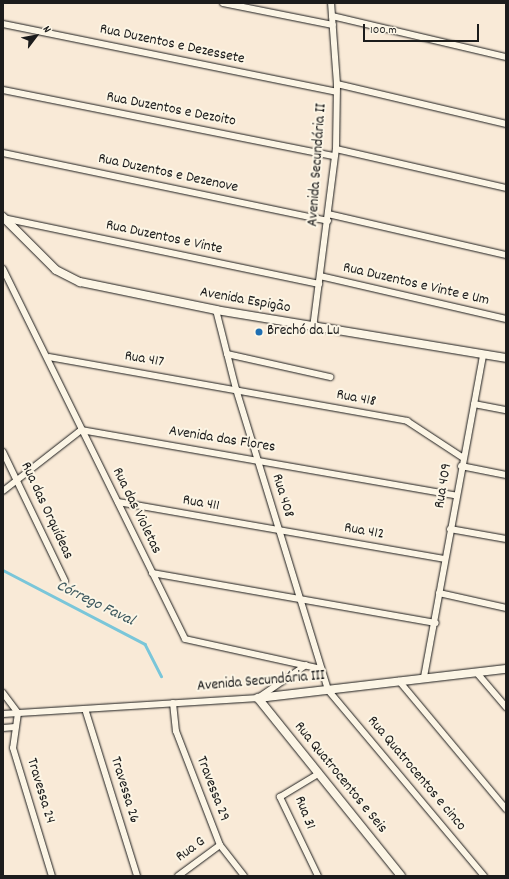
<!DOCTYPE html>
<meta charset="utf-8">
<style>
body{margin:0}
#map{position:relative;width:509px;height:879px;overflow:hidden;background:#f9ead7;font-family:Dekko,sans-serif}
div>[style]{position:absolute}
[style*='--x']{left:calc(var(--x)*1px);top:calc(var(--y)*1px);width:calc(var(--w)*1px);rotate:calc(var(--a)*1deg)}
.stream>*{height:2.5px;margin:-1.25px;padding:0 1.25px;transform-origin:1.25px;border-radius:1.25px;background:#7ac6d9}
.roads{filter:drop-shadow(0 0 1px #1c1c1c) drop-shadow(0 0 1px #1c1c1c)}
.minor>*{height:6px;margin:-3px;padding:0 3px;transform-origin:3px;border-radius:3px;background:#fcf5e5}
.tertiary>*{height:8px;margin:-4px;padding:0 4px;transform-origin:4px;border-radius:4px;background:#fcf5e5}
.dots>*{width:11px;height:11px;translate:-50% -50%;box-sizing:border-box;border:2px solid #fcf5e5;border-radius:50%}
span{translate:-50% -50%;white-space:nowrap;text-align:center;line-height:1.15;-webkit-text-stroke:4px #fcf5e5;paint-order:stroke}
.street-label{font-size:15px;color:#1c1c1c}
.poi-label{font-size:15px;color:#1c1c1c}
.left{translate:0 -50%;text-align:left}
.water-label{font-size:16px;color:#3d585e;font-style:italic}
.frame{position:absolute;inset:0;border:4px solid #1c1c1c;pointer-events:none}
.north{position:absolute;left:16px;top:16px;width:40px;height:40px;-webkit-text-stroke:3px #fcf5e5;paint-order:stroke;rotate:58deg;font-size:11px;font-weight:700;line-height:16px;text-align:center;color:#1c1c1c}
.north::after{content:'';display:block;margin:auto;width:14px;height:18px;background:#1c1c1c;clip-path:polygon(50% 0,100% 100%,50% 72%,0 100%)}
.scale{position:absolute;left:363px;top:24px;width:116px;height:18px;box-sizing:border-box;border:2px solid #1c1c1c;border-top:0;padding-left:5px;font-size:12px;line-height:14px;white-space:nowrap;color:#1c1c1c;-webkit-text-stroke:3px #fcf5e5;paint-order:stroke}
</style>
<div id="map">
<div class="stream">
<i style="--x:3;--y:570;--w:160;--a:27.5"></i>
<i style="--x:145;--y:644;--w:36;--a:63"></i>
</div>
<div class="roads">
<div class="minor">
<i style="--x:223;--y:3;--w:112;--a:11.3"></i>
<i style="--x:332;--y:16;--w:179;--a:13.3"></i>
<i style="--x:3;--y:24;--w:340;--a:11.5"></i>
<i style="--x:337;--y:84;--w:174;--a:13.3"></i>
<i style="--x:3;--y:90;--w:338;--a:11.3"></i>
<i style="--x:336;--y:149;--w:174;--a:12.9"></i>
<i style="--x:3;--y:153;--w:332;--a:11.8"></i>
<i style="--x:328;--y:214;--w:183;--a:13"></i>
<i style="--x:3;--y:218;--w:323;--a:11.8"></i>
<i style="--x:3;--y:269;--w:412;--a:63.8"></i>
<i style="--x:185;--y:639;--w:139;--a:12.4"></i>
<i style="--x:320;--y:276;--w:191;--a:13"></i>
<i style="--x:216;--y:310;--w:81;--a:75.8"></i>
<i style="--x:236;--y:389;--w:315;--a:73"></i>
<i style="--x:328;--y:690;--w:243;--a:50"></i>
<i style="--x:313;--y:328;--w:180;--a:-82.7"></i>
<i style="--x:336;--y:149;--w:65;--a:-89.1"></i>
<i style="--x:337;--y:84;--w:81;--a:-94.2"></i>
<i style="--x:227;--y:354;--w:106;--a:12.6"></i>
<i style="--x:49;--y:357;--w:364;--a:10.1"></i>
<i style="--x:407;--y:421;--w:66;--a:33.2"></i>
<i style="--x:474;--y:404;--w:33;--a:11"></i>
<i style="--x:3;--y:452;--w:143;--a:64.3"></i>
<i style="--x:461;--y:466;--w:46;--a:11.3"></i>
<i style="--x:3;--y:491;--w:99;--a:-38"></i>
<i style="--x:81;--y:430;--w:380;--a:9.9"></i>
<i style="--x:118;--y:502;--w:331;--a:9.9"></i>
<i style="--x:450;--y:529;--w:57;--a:10.1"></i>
<i style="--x:152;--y:573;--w:288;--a:10"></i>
<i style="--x:439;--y:593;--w:69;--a:12.6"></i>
<i style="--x:477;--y:673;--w:45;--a:49.5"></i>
<i style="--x:424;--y:677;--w:327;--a:-79.6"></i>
<i style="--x:399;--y:681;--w:167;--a:50.1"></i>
<i style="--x:3;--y:693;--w:25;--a:53"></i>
<i style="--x:173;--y:703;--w:28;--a:84"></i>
<i style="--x:176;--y:731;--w:122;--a:68.9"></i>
<i style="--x:220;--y:845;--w:39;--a:52"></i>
<i style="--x:86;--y:712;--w:172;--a:72.7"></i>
<i style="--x:18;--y:713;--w:35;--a:98"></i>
<i style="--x:13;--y:748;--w:134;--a:73.1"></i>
<i style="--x:3;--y:714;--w:256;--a:-3.6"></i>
<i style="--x:258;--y:698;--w:58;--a:-34.5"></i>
<i style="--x:3;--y:728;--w:12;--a:-5"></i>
<i style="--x:178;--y:876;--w:52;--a:-36.4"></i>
<i style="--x:318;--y:876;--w:88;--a:-115.7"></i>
<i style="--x:280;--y:797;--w:44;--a:-31.2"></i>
</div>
<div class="tertiary">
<i style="--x:3;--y:217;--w:75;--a:45"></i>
<i style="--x:56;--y:270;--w:27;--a:27"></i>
<i style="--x:80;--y:282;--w:139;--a:11.6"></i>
<i style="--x:216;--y:310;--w:294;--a:9.4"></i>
<i style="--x:258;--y:698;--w:250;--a:-6.7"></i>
<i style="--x:258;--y:698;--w:228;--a:51.2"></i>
</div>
</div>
<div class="dots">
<i style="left:259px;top:332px;background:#1f6fb2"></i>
</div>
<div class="street-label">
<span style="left:172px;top:45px;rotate:12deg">Rua Duzentos e Dezessete</span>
<span style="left:171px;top:110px;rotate:11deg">Rua Duzentos e Dezoito</span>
<span style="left:318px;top:165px;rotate:-86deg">Avenida Secundária II</span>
<span style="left:168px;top:174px;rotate:12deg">Rua Duzentos e Dezenove</span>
<span style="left:164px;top:238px;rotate:12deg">Rua Duzentos e Vinte</span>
<span style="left:416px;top:285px;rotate:13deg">Rua Duzentos e Vinte e Um</span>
<span style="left:245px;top:301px;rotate:10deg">Avenida Espigão</span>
<span style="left:144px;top:360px;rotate:10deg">Rua 417</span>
<span style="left:356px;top:399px;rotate:11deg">Rua 418</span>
<span style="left:222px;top:440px;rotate:9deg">Avenida das Flores</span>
<span style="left:444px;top:486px;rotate:-80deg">Rua 409</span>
<span style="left:282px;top:496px;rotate:73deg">Rua 408</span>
<span style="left:201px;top:504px;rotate:10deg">Rua 411</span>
<span style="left:46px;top:511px;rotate:65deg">Rua das Orquídeas</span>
<span style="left:136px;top:511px;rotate:64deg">Rua das Violetas</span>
<span style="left:364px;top:532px;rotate:10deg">Rua 412</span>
<span style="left:261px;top:682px;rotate:-5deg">Avenida Secundária III</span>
<span style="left:416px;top:774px;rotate:50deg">Rua Quatrocentos e cinco</span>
<span style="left:340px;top:778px;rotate:51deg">Rua Quatrocentos e Seis</span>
<span style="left:212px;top:789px;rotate:69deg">Travessa 29</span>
<span style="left:124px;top:790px;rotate:73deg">Travessa 26</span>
<span style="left:40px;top:791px;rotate:73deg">Travessa 24</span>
<span style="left:304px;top:813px;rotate:69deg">Rua 31</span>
<span style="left:191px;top:850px;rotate:-36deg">Rua G</span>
</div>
<div class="poi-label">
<span class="left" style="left:267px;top:332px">Brechó da Lu</span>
</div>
<div class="water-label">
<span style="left:95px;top:604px;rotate:26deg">Córrego Faval</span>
</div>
<div class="frame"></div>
<div class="north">N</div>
<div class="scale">100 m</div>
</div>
